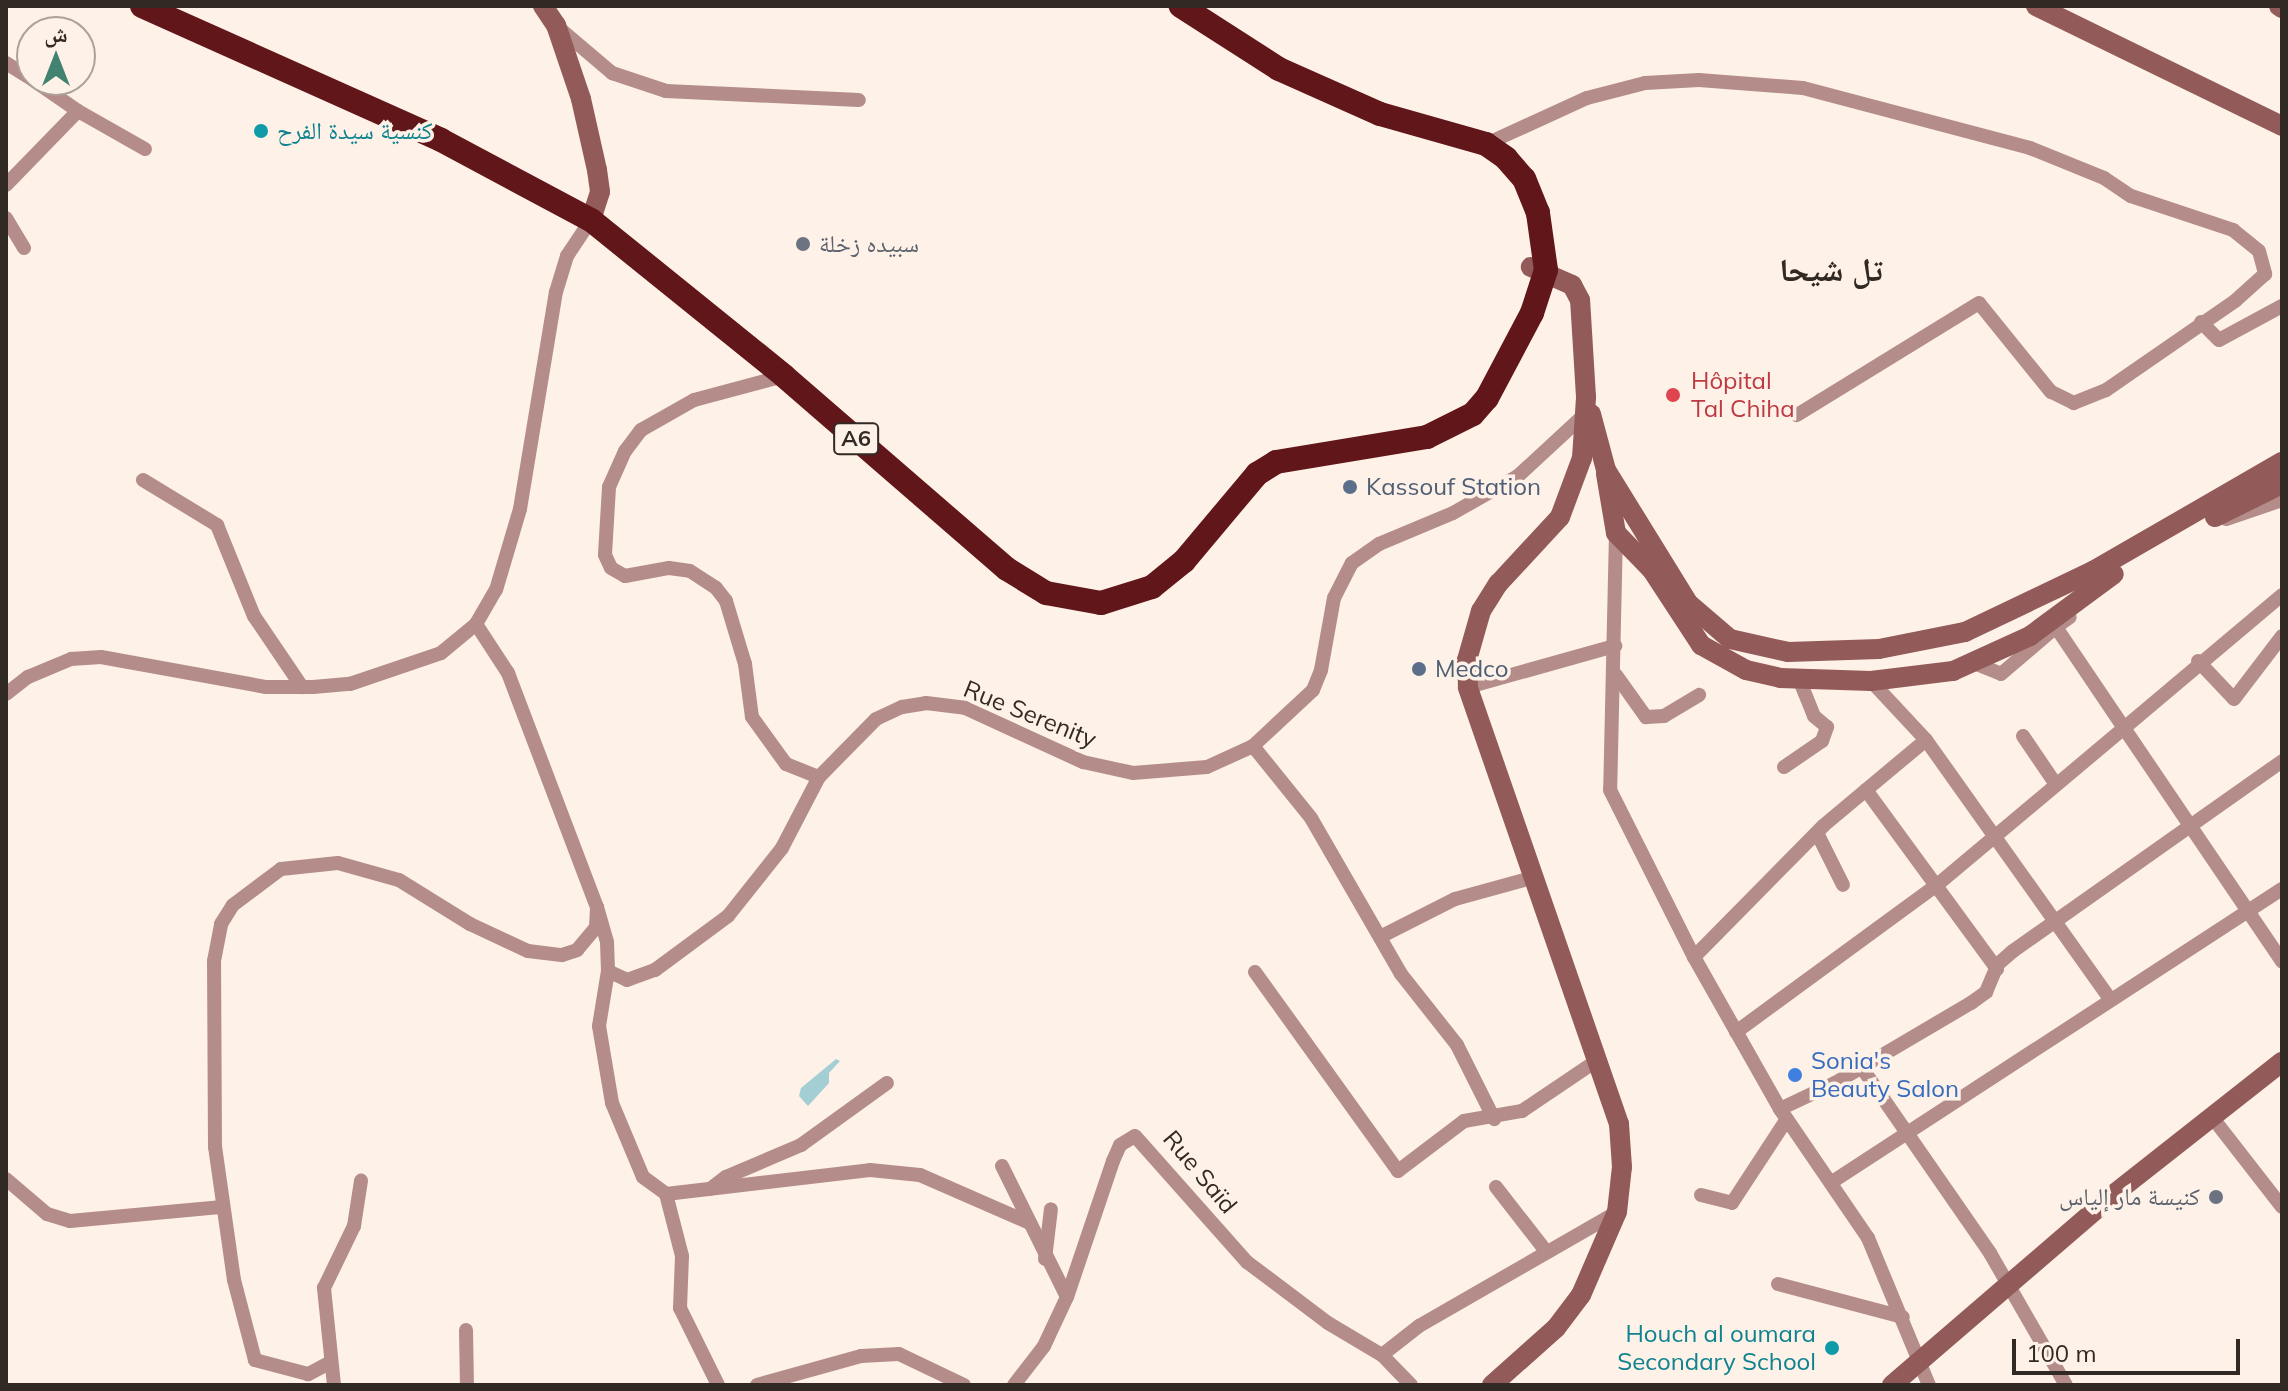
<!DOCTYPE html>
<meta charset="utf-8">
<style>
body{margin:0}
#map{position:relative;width:2288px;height:1391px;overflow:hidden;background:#fef1e7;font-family:Mulish,"Noto Naskh Arabic",sans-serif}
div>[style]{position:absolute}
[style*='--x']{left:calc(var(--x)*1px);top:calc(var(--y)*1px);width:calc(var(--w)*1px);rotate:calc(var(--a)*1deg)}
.water>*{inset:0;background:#a3cfd4}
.street>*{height:14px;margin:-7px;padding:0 7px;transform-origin:7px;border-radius:7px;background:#b48d8b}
.secondary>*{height:20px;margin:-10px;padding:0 10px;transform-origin:10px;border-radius:10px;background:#925b59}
.highway>*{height:24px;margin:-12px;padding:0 12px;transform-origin:12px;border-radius:12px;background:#61161a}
.dots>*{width:22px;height:22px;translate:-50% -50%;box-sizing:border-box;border:4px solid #fef1e7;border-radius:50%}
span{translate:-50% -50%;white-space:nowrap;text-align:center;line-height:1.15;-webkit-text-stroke:7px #fef1e7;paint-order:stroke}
.shield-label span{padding:2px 6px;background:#fef1e7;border:2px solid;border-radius:6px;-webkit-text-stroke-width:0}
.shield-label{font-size:22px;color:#312923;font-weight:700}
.culture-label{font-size:24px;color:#0d838f}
.left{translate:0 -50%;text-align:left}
.right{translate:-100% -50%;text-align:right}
.worship-label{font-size:24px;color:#5b616d}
.health-label{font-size:24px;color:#be3a42}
.service-label{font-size:24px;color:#4e5e75}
.street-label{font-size:24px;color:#312923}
.shop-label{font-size:24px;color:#366cbe}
.district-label{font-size:32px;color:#312923;font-weight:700}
.frame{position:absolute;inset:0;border:8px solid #312923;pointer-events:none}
.north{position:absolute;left:16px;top:16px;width:80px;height:80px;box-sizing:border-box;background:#fef1e7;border:2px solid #aca199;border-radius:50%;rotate:0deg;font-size:22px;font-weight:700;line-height:32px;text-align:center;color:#312923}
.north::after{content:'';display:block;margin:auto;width:28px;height:36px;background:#418270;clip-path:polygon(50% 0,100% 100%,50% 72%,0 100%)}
.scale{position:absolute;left:2012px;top:1339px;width:228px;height:36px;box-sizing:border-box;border:4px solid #312923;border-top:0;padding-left:10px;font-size:24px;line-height:28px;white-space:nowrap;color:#312923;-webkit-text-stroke:6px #fef1e7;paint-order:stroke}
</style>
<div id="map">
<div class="water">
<i style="clip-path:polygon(836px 1059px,840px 1061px,829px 1073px,829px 1083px,808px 1106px,799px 1096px,801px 1088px)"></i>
</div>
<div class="street">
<i style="--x:559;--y:28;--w:70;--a:40.3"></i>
<i style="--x:612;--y:73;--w:57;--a:18.4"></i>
<i style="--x:666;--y:91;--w:193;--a:2.7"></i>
<i style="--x:6;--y:63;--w:31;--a:32"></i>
<i style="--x:78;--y:111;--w:77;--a:29.6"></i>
<i style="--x:1486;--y:144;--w:111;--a:-24.5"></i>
<i style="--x:1587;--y:98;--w:60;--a:-14.5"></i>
<i style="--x:1645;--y:83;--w:54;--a:-3.2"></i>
<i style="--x:1699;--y:80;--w:104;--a:4.4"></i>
<i style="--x:1803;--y:88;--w:235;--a:14.8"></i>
<i style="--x:2030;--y:148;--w:80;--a:22.1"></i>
<i style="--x:2104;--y:178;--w:32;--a:34"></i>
<i style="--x:2131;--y:196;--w:108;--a:18.4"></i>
<i style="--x:2233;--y:230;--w:33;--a:39"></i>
<i style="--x:2259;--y:251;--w:24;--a:75"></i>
<i style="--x:2265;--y:274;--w:40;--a:138"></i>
<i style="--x:2235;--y:301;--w:157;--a:145.4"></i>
<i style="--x:2106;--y:390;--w:35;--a:158"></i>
<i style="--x:2074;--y:403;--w:25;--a:-154"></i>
<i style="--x:2051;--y:392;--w:114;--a:-129"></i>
<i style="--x:1979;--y:303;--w:214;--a:148.4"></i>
<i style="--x:6;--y:185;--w:103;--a:-45.8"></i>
<i style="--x:78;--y:111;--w:55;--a:-145.4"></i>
<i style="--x:6;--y:218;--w:35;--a:59"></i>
<i style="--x:2201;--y:322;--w:25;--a:45"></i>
<i style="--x:2219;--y:340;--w:72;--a:-28.4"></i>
<i style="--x:784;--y:376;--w:93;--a:165.1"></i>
<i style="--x:694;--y:400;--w:61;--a:150.5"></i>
<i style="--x:641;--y:430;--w:26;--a:127"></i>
<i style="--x:625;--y:451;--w:39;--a:114"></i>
<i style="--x:609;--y:487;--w:68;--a:93.4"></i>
<i style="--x:605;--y:555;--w:14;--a:65"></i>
<i style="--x:611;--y:568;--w:16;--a:30"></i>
<i style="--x:625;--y:576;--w:45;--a:-10.3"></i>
<i style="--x:669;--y:568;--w:21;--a:8"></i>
<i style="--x:690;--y:571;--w:31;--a:33"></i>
<i style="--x:716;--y:588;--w:16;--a:52"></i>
<i style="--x:726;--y:601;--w:66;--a:73.2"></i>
<i style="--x:745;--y:664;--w:53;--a:82.5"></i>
<i style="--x:752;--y:717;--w:58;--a:54.1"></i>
<i style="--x:786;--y:764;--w:35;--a:22"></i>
<i style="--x:143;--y:480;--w:87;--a:31.3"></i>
<i style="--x:217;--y:525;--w:98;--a:67.9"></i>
<i style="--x:254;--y:616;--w:86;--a:55.9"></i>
<i style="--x:2226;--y:519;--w:59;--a:-18.7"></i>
<i style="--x:1616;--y:533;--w:257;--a:91.3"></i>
<i style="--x:1610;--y:790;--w:187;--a:63.3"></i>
<i style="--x:1694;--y:957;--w:175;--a:60.5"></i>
<i style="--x:1780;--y:1109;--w:156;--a:55.7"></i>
<i style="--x:1868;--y:1238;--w:159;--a:67.5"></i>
<i style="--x:2282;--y:595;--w:207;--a:139.9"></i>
<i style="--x:2124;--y:728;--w:282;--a:55.9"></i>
<i style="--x:476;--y:624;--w:59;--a:56.9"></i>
<i style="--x:508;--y:673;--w:250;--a:69.2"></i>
<i style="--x:597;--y:907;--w:36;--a:74"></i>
<i style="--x:607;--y:942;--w:29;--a:88"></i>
<i style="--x:608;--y:971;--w:56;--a:99.3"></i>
<i style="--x:599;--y:1026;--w:78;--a:80.4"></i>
<i style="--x:612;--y:1103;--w:80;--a:67.3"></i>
<i style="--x:643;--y:1177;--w:29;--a:36"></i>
<i style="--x:666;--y:1194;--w:64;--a:75.5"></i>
<i style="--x:682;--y:1256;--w:52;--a:92.2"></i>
<i style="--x:680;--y:1308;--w:86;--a:63.7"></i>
<i style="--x:2198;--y:661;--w:52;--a:46.5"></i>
<i style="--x:2234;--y:699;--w:79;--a:-52.7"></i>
<i style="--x:1974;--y:663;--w:29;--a:22"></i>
<i style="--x:2001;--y:674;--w:72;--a:-40.5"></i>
<i style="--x:1616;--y:675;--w:52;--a:54.5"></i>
<i style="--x:1646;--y:717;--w:18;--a:-3"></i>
<i style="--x:1664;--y:716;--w:41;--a:-31"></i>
<i style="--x:1871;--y:681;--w:81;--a:47"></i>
<i style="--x:1926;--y:740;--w:318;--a:54.6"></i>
<i style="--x:1468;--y:687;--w:153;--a:-15.6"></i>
<i style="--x:6;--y:694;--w:28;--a:-38"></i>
<i style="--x:28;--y:677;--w:47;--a:-22.7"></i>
<i style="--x:71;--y:659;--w:30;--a:-4"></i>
<i style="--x:101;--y:657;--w:168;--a:10.3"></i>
<i style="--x:266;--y:687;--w:47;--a:0"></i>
<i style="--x:313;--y:687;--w:37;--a:-5"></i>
<i style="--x:350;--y:684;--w:96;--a:-18.8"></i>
<i style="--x:441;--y:653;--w:45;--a:-39.6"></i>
<i style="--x:476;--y:624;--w:39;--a:-60"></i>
<i style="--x:496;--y:590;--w:84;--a:-73.5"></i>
<i style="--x:520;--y:509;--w:220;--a:-80.6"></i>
<i style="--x:556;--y:292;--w:38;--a:-73"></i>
<i style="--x:567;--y:256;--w:43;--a:-56.3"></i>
<i style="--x:2023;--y:736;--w:57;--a:55.8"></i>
<i style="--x:1253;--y:746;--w:92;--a:51.1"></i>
<i style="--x:1311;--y:818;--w:180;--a:60"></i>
<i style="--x:1401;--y:974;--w:90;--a:51.7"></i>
<i style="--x:1457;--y:1045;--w:83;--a:63.4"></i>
<i style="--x:1784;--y:767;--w:46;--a:-34.4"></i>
<i style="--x:1822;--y:741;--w:15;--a:-70"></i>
<i style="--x:1827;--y:727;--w:17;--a:-140"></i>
<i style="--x:1814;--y:716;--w:40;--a:-112"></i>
<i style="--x:1866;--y:790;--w:222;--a:53.8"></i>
<i style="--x:1817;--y:833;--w:58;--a:63.4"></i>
<i style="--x:1380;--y:937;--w:84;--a:-26.9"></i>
<i style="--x:1455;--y:899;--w:79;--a:-15.4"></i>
<i style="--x:1694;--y:957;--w:184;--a:-45.4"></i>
<i style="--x:1823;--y:826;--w:134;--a:-39.9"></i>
<i style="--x:608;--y:971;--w:21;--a:25"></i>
<i style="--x:627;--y:980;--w:30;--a:-20"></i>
<i style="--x:655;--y:970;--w:91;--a:-36.5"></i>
<i style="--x:728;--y:916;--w:87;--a:-51.5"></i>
<i style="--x:782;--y:848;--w:80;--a:-62.5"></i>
<i style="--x:819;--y:777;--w:81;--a:-45.5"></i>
<i style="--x:876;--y:719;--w:29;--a:-25"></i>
<i style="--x:902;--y:707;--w:24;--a:-9"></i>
<i style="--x:926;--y:703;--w:39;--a:7"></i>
<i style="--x:965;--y:708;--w:130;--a:24.6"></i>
<i style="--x:1083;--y:762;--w:51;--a:12.4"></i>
<i style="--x:1133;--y:773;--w:74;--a:-4.6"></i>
<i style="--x:1207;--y:767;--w:51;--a:-24.5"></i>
<i style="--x:1253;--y:746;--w:82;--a:-43"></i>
<i style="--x:1313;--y:690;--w:22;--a:-68"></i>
<i style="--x:1321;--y:670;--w:73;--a:-79.8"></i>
<i style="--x:1334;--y:598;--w:39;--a:-63"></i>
<i style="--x:1352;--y:563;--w:33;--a:-35"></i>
<i style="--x:1379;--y:544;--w:80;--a:-22.7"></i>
<i style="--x:1453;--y:513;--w:75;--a:-29.6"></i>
<i style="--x:1518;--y:476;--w:90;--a:-42.7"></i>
<i style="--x:1255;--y:972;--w:245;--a:54.3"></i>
<i style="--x:1398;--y:1171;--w:83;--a:-37.1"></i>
<i style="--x:1464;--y:1121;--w:59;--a:-9.8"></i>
<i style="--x:1522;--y:1111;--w:89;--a:-34"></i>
<i style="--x:1736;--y:1032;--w:249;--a:-36.2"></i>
<i style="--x:1937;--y:885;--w:244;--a:-40"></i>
<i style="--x:2124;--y:728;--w:122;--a:-124"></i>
<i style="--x:2056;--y:627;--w:17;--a:-36"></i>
<i style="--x:1862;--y:1068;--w:225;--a:55.3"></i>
<i style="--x:1990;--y:1253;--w:152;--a:60.1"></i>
<i style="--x:1780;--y:1109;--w:61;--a:-25.3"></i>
<i style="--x:1835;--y:1083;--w:158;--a:-30.5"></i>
<i style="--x:1971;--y:1003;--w:19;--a:-36"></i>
<i style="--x:1986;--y:992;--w:30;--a:-67"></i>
<i style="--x:1998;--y:964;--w:20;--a:-41"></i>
<i style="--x:2013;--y:951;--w:329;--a:-35.2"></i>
<i style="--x:2212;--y:1117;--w:114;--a:52.1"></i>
<i style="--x:1002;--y:1166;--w:146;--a:63.6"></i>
<i style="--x:6;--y:1179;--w:54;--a:40.5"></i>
<i style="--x:47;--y:1214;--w:24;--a:17"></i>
<i style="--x:70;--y:1221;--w:153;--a:-5.3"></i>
<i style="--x:1832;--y:1182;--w:537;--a:-33.07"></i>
<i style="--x:1496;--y:1187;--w:80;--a:52.1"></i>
<i style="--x:710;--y:1189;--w:20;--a:-37"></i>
<i style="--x:726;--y:1177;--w:82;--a:-23.1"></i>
<i style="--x:801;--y:1145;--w:106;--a:-35.8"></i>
<i style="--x:666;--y:1194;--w:205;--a:-6.7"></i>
<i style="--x:870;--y:1170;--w:50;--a:5.7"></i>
<i style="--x:920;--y:1175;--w:120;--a:23.6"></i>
<i style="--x:1701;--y:1195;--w:32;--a:14"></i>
<i style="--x:1732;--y:1203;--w:100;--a:-56.8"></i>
<i style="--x:1045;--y:1259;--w:50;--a:-83.2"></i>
<i style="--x:1778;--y:1284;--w:129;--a:14.8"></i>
<i style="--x:466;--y:1330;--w:55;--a:89"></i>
<i style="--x:1382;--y:1355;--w:47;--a:-38.1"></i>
<i style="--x:1419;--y:1326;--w:228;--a:-29.9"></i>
<i style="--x:331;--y:1362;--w:26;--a:152"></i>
<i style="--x:308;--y:1374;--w:55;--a:-165.2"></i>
<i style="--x:255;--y:1360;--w:83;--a:-104.7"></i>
<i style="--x:234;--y:1280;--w:134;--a:-98.1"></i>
<i style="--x:215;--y:1147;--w:186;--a:-90.3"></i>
<i style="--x:214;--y:961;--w:38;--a:-79"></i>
<i style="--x:221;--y:924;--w:22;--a:-58"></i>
<i style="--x:233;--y:905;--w:60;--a:-36.9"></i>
<i style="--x:281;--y:869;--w:57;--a:-6"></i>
<i style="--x:338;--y:863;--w:63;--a:15.6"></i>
<i style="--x:399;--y:880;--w:84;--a:31.8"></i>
<i style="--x:470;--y:924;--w:64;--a:25"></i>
<i style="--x:528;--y:951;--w:34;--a:7"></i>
<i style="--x:562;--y:955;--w:16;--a:-18"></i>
<i style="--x:577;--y:950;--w:30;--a:-50"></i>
<i style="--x:596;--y:927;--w:20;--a:-87"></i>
<i style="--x:334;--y:1385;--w:98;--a:-95.9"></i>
<i style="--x:324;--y:1288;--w:69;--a:-64.2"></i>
<i style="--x:354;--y:1226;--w:46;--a:-81.2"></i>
<i style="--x:757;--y:1385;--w:108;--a:-15.6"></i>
<i style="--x:861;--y:1356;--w:38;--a:-3"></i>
<i style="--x:899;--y:1354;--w:72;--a:25.5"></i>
<i style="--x:1014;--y:1385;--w:49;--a:-52.4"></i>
<i style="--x:1044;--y:1346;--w:54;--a:-64.9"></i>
<i style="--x:1067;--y:1297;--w:144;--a:-71.3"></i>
<i style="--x:1113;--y:1161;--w:17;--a:-66"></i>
<i style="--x:1120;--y:1145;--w:17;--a:-31"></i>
<i style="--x:1135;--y:1136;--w:169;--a:48.4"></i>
<i style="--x:1247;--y:1262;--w:101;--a:37"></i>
<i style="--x:1328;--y:1323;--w:63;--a:30.7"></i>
<i style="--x:1382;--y:1355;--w:42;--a:46"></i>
</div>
<div class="secondary">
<i style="--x:543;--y:6;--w:23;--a:56"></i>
<i style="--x:556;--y:25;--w:78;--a:71.3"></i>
<i style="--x:581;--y:99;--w:73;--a:77.3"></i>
<i style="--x:597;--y:170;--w:22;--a:82"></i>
<i style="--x:600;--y:192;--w:29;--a:108"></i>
<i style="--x:2036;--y:6;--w:274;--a:26"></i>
<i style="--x:2279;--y:6;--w:4;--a:34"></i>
<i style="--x:1591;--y:414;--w:58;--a:75"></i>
<i style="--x:1606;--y:470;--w:156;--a:58.3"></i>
<i style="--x:1688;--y:603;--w:55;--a:40.6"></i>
<i style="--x:1730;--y:639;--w:59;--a:12.6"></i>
<i style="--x:1788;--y:652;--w:91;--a:-1.9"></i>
<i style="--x:1879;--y:649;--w:88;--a:-11.2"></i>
<i style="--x:1965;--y:632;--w:142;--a:-25.5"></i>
<i style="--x:2093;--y:571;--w:218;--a:-30"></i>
<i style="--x:1606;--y:474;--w:60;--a:80.4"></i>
<i style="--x:1616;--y:533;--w:52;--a:45.8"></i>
<i style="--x:1652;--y:570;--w:90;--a:56.8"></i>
<i style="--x:1701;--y:645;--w:51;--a:29.1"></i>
<i style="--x:1746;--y:670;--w:35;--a:13"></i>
<i style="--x:1780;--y:678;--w:91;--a:1.9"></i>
<i style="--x:1871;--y:681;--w:83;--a:-7"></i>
<i style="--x:1953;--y:671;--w:85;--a:-24.4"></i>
<i style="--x:2030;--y:636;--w:104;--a:-36.4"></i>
<i style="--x:2215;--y:517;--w:75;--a:-26.2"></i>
<i style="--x:1492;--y:1385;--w:86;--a:-41.7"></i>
<i style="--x:1556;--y:1328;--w:41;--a:-52.9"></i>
<i style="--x:1581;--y:1295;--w:90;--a:-66.6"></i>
<i style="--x:1617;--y:1212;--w:45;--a:-83.7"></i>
<i style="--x:1622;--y:1167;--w:43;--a:-94"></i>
<i style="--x:1619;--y:1124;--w:462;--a:-109.1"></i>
<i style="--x:1468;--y:687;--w:27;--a:-92"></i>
<i style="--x:1467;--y:660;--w:51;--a:-74.1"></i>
<i style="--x:1481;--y:611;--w:32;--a:-58"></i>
<i style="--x:1498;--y:584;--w:91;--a:-47.2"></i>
<i style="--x:1560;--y:517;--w:63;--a:-69.6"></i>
<i style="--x:1582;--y:458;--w:61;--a:-86.2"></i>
<i style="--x:1586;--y:397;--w:97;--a:-93.5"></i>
<i style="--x:1580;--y:300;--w:17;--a:-118"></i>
<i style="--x:1572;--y:285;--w:45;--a:-156.3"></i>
<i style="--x:1892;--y:1385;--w:293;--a:-40.7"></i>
<i style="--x:2114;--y:1194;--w:214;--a:-38.2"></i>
</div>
<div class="highway">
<i style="--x:142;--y:6;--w:328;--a:24.1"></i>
<i style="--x:441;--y:140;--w:170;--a:28.1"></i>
<i style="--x:591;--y:220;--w:248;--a:38.9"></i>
<i style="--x:784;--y:376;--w:295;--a:40.9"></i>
<i style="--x:1007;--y:569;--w:46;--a:31.6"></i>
<i style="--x:1046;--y:593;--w:56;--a:10.3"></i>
<i style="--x:1101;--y:603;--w:53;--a:-17.4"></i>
<i style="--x:1152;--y:587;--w:41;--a:-39.1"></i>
<i style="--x:1184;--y:561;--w:114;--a:-50"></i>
<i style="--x:1257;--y:474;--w:22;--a:-32"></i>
<i style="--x:1276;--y:462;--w:153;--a:-9.4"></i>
<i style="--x:1427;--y:437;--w:51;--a:-26.6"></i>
<i style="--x:1473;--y:414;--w:21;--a:-49"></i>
<i style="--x:1487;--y:398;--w:96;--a:-62.1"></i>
<i style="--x:1532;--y:313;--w:45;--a:-72"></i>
<i style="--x:1546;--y:270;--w:58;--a:-98"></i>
<i style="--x:1538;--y:213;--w:37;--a:-112"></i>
<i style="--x:1524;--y:179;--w:28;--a:-131"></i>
<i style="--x:1506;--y:158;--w:24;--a:-145"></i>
<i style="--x:1486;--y:144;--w:110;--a:-164.2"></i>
<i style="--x:1380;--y:114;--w:111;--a:-156"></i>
<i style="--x:1279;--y:69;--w:117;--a:-147.3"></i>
</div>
<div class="dots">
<i style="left:261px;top:131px;background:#0f9aa8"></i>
<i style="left:803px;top:244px;background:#6b7280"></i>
<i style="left:1673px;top:395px;background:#e0444e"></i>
<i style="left:1350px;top:487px;background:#5c6f8a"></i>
<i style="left:1419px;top:669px;background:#5c6f8a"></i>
<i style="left:1795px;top:1075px;background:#3f7fe0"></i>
<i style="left:2216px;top:1197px;background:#6b7280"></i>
<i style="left:1832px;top:1348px;background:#0f9aa8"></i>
</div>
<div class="shield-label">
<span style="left:856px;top:439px">A6</span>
</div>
<div class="culture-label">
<span class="left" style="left:277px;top:131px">كنسية سيدة الفرح</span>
<span class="right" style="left:1816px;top:1348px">Houch al oumara<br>Secondary School</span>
</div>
<div class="worship-label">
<span class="left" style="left:819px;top:244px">سبيده زخلة</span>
<span class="right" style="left:2200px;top:1197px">كنيسة مار إلياس</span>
</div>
<div class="health-label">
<span class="left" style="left:1691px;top:395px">Hôpital<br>Tal Chiha</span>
</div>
<div class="service-label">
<span class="left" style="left:1366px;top:487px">Kassouf Station</span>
<span class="left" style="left:1435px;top:669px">Medco</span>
</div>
<div class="street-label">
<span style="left:1030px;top:714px;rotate:22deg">Rue Serenity</span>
<span style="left:1200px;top:1172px;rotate:50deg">Rue Saïd</span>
</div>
<div class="shop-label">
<span class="left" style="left:1811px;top:1075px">Sonia's<br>Beauty Salon</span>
</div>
<div class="district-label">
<span style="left:1831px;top:269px">تل شيحا</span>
</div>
<div class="frame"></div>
<div class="north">ش</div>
<div class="scale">100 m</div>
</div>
